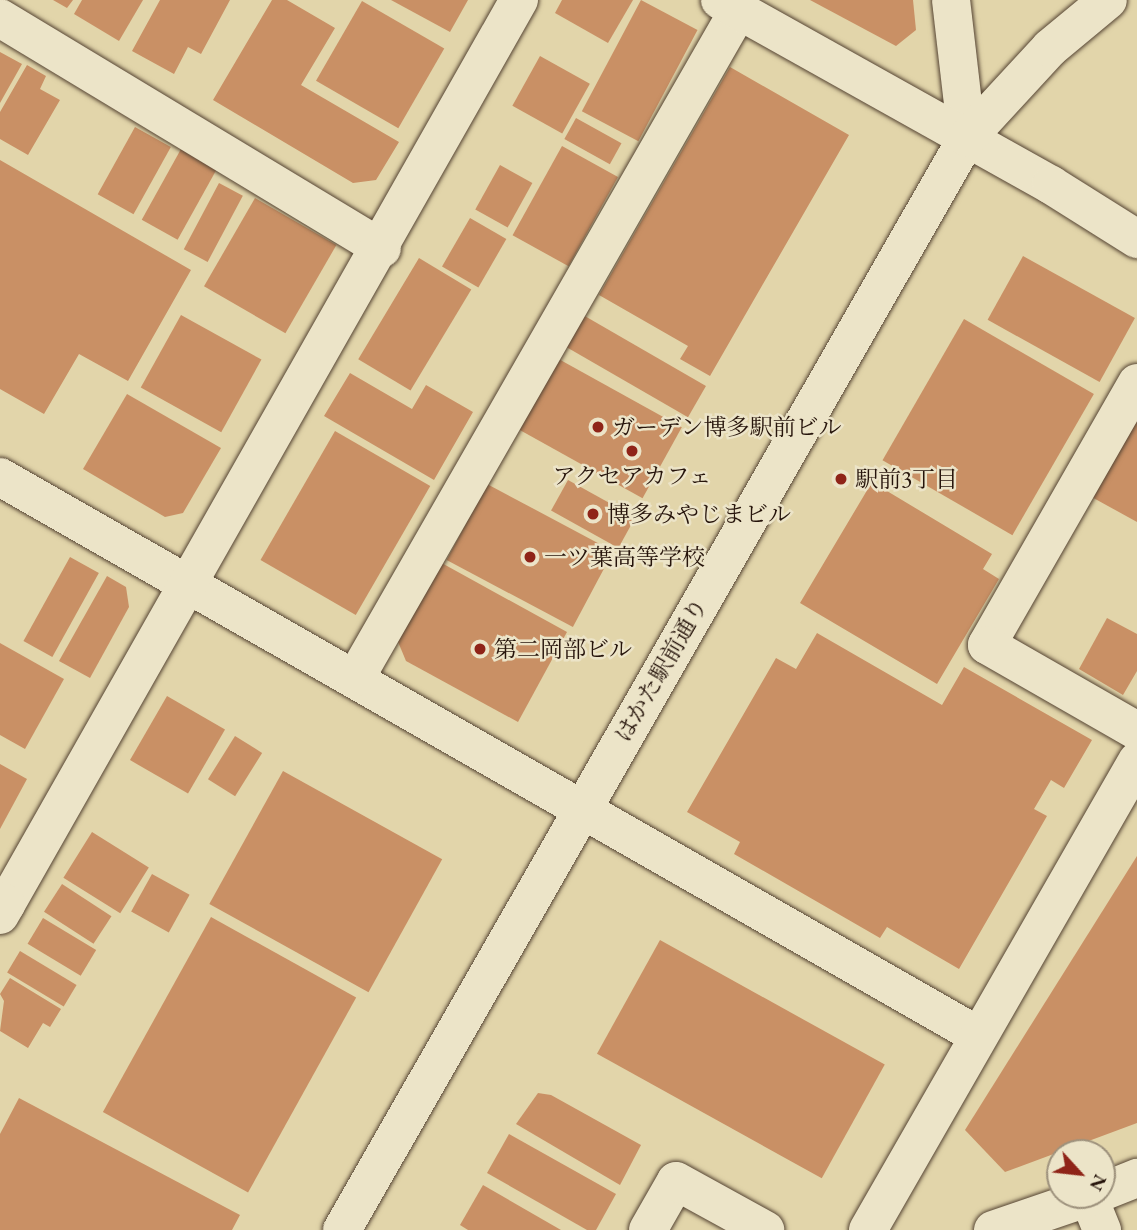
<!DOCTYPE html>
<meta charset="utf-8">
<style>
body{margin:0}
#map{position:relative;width:1137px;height:1230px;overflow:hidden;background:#e2d5aa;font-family:"EB Garamond","Noto Serif JP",serif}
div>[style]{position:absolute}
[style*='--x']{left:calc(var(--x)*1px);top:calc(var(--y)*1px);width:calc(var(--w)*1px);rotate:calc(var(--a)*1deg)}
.building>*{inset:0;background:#c99065;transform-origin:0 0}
.roads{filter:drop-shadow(0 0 2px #543) drop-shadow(0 0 2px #543)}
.street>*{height:38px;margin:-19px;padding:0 19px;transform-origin:19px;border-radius:19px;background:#ece4c8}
.secondary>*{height:38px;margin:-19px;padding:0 19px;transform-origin:19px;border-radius:19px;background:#ece4c8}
.dots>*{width:19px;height:19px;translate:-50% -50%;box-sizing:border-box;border:4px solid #ece4c8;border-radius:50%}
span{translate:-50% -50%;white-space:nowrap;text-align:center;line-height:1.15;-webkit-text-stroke:5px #ece4c8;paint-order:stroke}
.poi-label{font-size:23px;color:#26140b}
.left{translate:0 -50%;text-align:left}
.street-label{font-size:23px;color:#26140b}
.north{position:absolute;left:1046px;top:1139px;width:70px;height:70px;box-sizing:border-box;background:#ece4c8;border:2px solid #9d917c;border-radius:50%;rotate:117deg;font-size:19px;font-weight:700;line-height:28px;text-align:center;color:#26140b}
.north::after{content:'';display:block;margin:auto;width:24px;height:32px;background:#8f2418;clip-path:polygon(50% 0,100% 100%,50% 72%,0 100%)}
</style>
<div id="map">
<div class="building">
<i style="clip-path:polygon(53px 0,73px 0,67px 8px)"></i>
<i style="clip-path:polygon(82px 0,143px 0,119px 41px,74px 14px)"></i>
<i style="clip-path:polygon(160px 0,230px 0,201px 54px,188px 47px,174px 74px,132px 51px)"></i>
<i style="clip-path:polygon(272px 0,287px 0,335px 28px,301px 85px,399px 142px,376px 180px,353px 183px,213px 100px)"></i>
<i style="clip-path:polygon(391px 0,468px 0,450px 32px)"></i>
<i style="clip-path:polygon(562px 0,633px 0,608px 43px,555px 13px)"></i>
<i style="left:641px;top:0;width:64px;height:126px;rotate:28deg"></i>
<i style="clip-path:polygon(810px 0,913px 0,916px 30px,896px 46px)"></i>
<i style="left:362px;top:1px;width:95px;height:92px;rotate:30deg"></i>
<i style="clip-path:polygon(0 52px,22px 64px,0 103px)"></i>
<i style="left:540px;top:56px;width:57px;height:57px;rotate:29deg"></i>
<i style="clip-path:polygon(27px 65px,46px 76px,40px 89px,60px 100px,28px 155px,0 139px,0 112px)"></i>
<i style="clip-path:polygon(730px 67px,849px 135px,710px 376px,680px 359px,688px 346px,599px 295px)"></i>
<i style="left:576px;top:118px;width:52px;height:24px;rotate:29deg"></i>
<i style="left:135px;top:127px;width:41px;height:77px;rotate:29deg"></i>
<i style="left:562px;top:146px;width:64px;height:102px;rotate:29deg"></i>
<i style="left:181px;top:149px;width:41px;height:81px;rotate:29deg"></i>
<i style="clip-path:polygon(0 160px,191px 270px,128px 381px,79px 354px,44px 414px,0 389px)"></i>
<i style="left:500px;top:165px;width:37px;height:51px;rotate:29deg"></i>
<i style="left:219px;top:183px;width:27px;height:75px;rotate:28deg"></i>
<i style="left:255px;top:198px;width:94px;height:102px;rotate:30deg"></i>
<i style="left:470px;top:218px;width:42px;height:56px;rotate:30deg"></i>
<i style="left:1023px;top:256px;width:128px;height:73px;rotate:29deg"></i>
<i style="left:419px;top:258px;width:61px;height:118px;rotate:31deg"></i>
<i style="left:181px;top:315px;width:92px;height:83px;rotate:29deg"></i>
<i style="left:583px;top:315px;width:142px;height:36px;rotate:30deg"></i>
<i style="left:964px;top:319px;width:150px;height:163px;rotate:30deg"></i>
<i style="left:555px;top:357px;width:145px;height:81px;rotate:29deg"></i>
<i style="clip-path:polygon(350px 373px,412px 409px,426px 385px,473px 412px,434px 480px,324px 416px)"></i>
<i style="clip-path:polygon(127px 394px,221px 448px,183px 513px,165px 517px,83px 469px)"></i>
<i style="clip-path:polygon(1137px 408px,1137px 522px,1088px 495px)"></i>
<i style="left:335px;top:431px;width:110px;height:149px;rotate:30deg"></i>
<i style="left:568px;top:480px;width:77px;height:35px;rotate:29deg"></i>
<i style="clip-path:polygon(872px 482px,992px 554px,983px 569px,999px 579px,937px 684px,800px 603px)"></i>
<i style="left:487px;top:484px;width:143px;height:86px;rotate:28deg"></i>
<i style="left:70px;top:557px;width:33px;height:96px;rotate:29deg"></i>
<i style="clip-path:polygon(438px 561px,567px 632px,518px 722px,406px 661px,396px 637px)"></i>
<i style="clip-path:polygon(107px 576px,126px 587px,129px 607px,90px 678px,59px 661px)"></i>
<i style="clip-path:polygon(1107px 618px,1137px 634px,1137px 671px,1123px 695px,1079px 669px)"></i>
<i style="clip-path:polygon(817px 633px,942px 705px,964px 667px,1092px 740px,1064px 788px,1051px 780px,1034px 809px,1047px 816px,959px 969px,887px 927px,880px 938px,734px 854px,740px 842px,687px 812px,776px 658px,796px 669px)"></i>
<i style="clip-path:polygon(0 643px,64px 679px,25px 749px,0 735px)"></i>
<i style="left:167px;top:696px;width:67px;height:74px;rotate:30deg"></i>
<i style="left:235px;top:736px;width:32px;height:51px;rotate:32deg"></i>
<i style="clip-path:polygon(0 764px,27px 779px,0 829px)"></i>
<i style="left:283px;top:771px;width:182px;height:152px;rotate:29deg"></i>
<i style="left:92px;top:832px;width:67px;height:54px;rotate:32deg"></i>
<i style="clip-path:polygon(1137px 856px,1137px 1123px,1005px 1172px,965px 1130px)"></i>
<i style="left:152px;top:874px;width:43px;height:43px;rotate:29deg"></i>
<i style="left:62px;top:884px;width:59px;height:33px;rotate:33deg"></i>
<i style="left:211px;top:917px;width:166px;height:223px;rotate:29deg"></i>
<i style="left:43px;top:918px;width:62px;height:30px;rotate:31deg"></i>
<i style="left:660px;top:940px;width:257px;height:130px;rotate:29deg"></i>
<i style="left:20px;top:951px;width:66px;height:25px;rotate:31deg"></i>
<i style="clip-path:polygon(10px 978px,61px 1009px,50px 1027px,43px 1023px,28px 1048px,0 1031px,4px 1001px,0 994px)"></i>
<i style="clip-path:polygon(538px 1093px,551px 1095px,641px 1145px,620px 1185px,516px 1124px)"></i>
<i style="clip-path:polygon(19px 1098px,240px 1215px,232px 1230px,0 1230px,0 1134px)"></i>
<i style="clip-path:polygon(509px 1134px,616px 1194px,596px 1230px,587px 1230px,487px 1173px)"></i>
<i style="clip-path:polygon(483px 1185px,561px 1230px,468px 1230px,460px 1225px)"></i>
</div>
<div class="roads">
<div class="street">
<i style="--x:951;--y:0;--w:139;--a:83.4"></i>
<i style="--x:0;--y:18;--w:446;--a:31.1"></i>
<i style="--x:1137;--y:383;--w:302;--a:119.8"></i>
<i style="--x:987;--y:645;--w:173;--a:29.8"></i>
<i style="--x:0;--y:477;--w:1127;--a:29.73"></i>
<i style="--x:356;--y:677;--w:768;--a:-60.16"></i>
<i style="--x:0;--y:915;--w:1052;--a:-60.44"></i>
<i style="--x:1102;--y:1192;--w:38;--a:-22"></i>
<i style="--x:1089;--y:1198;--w:35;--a:68"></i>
<i style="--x:648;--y:1230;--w:56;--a:-60.3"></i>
<i style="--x:676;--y:1181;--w:102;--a:28.8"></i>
<i style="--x:868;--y:1230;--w:541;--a:-60.16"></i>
<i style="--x:993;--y:1230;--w:108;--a:-18.9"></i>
</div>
<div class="secondary">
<i style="--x:720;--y:0;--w:379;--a:29.2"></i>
<i style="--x:1051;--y:185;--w:102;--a:32.1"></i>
<i style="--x:0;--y:901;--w:7;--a:27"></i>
<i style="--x:342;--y:1230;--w:1258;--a:-60.22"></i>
<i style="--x:967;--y:138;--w:122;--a:-47.3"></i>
<i style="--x:1050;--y:48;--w:75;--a:-39.6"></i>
</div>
</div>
<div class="dots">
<i style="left:598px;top:427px;background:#8f2418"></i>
<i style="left:632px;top:451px;background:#8f2418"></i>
<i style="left:841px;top:479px;background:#8f2418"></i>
<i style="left:593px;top:514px;background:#8f2418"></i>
<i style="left:530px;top:557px;background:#8f2418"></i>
<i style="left:480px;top:649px;background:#8f2418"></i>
</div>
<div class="poi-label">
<span class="left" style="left:612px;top:427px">ガーデン博多駅前ビル</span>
<span style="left:632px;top:476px">アクセアカフェ</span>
<span class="left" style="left:855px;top:479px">駅前3丁目</span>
<span class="left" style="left:607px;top:514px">博多みやじまビル</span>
<span class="left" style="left:544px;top:557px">一ツ葉高等学校</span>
<span class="left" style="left:494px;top:649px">第二岡部ビル</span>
</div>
<div class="street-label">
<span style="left:661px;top:670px;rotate:-60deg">はかた駅前通り</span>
</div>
<div class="north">N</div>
</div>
